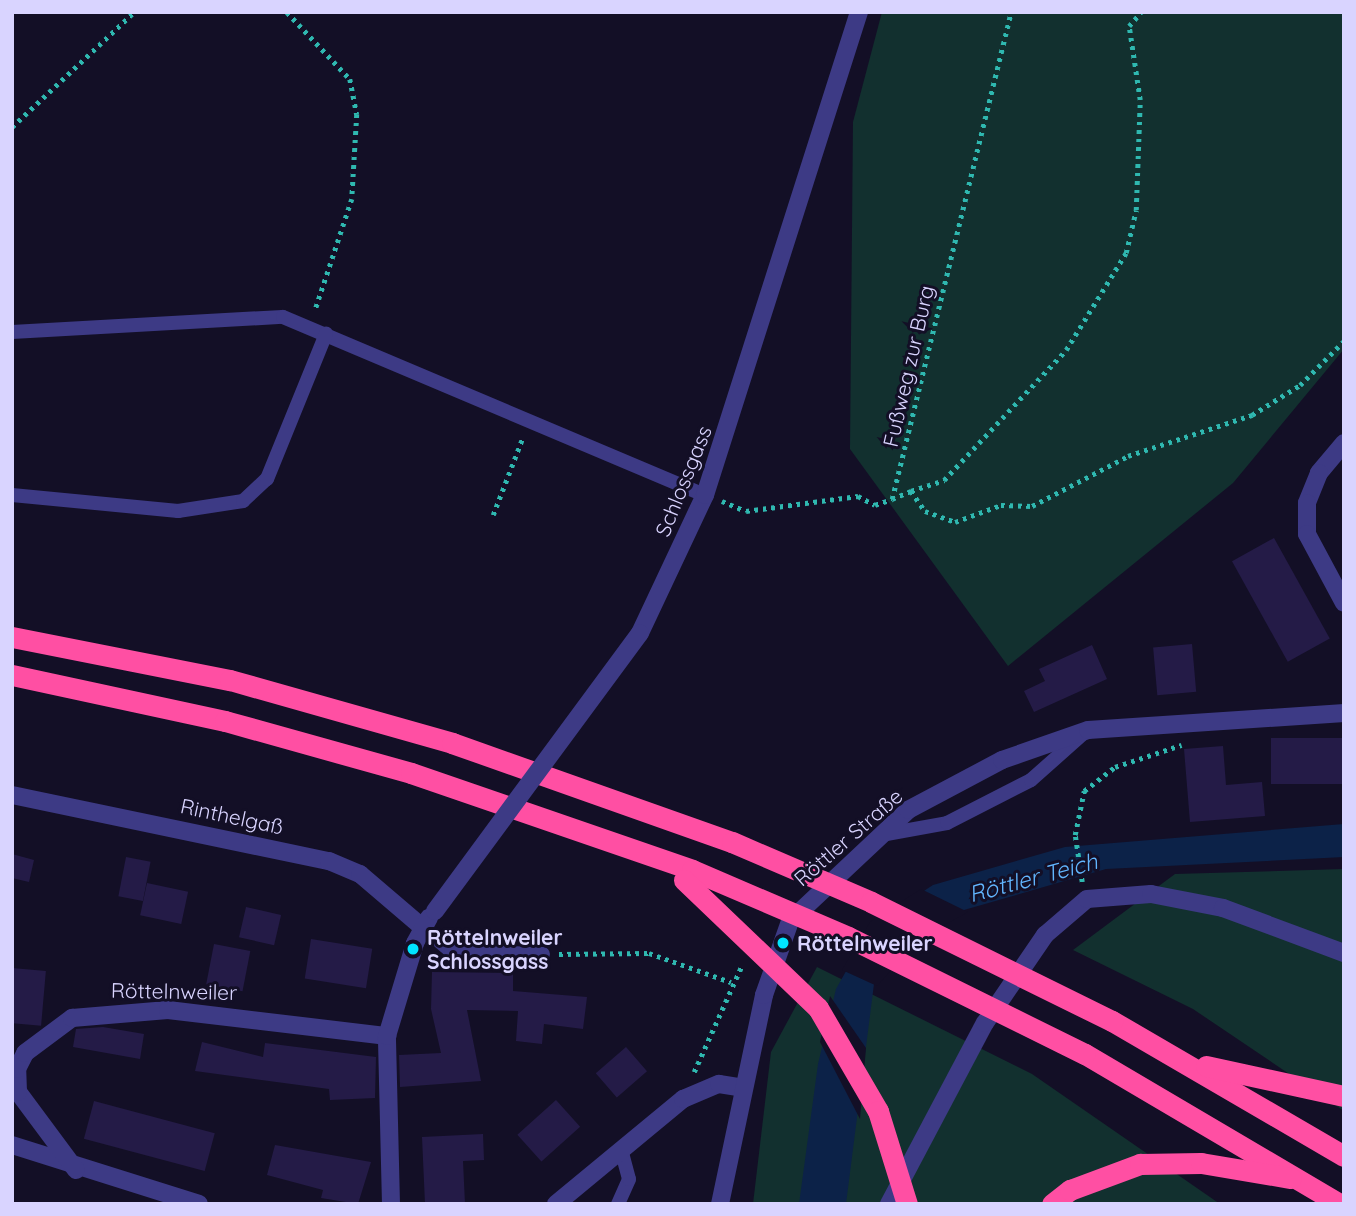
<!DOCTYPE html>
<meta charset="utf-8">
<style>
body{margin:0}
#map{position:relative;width:1356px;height:1216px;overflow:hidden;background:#130f26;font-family:Quicksand,sans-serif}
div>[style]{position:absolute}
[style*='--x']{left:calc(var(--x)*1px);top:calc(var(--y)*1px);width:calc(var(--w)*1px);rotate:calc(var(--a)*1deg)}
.green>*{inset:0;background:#12302f}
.water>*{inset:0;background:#0c2248}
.pier>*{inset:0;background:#130f26}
.building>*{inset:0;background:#241b47;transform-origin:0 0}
.path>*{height:4.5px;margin-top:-2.25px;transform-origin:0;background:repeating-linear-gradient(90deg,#2fb8b0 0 3.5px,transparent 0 8.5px)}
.service>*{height:14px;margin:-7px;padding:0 7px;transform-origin:7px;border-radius:7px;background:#3d3a85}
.minor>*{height:18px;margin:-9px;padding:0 9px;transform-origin:9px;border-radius:9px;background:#3d3a85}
.tertiary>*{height:18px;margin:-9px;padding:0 9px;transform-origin:9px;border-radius:9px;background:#3d3a85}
.motorway>*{height:21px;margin:-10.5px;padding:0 10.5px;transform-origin:10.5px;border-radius:10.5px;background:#ff4fa3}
.minor-bridge>*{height:18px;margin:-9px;padding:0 9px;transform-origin:9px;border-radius:9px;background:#3d3a85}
.motorway-bridge>*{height:21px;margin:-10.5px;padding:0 10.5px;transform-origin:10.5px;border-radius:10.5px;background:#ff4fa3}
.dots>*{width:19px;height:19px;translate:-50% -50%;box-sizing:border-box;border:4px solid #130f26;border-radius:50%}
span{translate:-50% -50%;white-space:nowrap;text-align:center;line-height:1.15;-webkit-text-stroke:6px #130f26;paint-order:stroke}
.street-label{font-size:21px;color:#d9d4ff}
.poi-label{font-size:21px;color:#d9d4ff;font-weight:700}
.left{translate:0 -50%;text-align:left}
.water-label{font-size:23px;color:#62b6ff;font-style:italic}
.frame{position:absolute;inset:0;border:14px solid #d9d4ff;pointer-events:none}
</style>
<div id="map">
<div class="green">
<i style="clip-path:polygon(882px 12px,1344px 12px,1344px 349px,1233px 483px,1008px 666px,850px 449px,853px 122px)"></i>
<i style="clip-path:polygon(1344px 869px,1344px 1111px,1193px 1009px,1073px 950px,1175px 874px)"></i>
<i style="clip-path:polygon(817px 967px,1032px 1074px,1220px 1204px,753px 1204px,771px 1052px)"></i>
</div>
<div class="water">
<i style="clip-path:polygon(1344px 824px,1344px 857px,1106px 869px,950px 914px,916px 936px,874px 984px,846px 1204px,799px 1204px,818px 1064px,836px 989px,872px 925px,933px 885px,1065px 847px)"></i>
</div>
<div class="pier">
<i style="clip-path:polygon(921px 889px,968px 912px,919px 939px,877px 986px,842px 970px,870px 922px)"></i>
<i style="clip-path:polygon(830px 996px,866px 1048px,860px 1119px,820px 1042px)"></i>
</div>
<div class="building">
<i style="left:1274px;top:538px;width:115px;height:48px;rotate:61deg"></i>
<i style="left:1192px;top:644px;width:48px;height:39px;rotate:85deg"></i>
<i style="clip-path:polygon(1092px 645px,1107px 679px,1034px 712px,1024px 691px,1045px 681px,1039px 669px)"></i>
<i style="left:1344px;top:738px;width:46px;height:73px;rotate:90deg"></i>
<i style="clip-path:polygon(1223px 746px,1226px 785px,1262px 782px,1265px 816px,1190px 822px,1184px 749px)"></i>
<i style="clip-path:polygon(12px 854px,34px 860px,29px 882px,12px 878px)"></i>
<i style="left:126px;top:857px;width:25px;height:40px;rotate:11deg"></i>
<i style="left:147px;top:883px;width:42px;height:33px;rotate:12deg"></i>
<i style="left:246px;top:907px;width:36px;height:31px;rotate:13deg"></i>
<i style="left:311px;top:939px;width:62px;height:40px;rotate:9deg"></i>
<i style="left:214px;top:944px;width:37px;height:41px;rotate:11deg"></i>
<i style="left:12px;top:968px;width:34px;height:55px;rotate:5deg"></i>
<i style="clip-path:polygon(432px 972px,513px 973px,513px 991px,587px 997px,583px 1029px,544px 1024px,542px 1044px,516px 1041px,518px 1011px,467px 1010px,481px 1081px,400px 1087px,399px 1055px,441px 1053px,431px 1009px)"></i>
<i style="clip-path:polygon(103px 1027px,144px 1034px,140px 1059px,73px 1047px,76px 1029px)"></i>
<i style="clip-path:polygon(202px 1042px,263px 1057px,265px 1043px,376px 1057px,375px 1098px,330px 1100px,329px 1089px,195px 1071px)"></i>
<i style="left:626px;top:1047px;width:32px;height:40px;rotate:49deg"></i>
<i style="left:556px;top:1100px;width:36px;height:52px;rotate:48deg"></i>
<i style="left:94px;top:1101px;width:125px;height:39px;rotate:15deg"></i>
<i style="clip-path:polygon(483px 1134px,484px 1160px,463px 1161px,465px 1204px,425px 1204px,422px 1137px)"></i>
<i style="clip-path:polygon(275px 1145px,371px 1162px,358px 1204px,321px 1198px,323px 1190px,267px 1175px)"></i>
</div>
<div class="path">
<i style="--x:287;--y:12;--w:92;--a:46.8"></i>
<i style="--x:350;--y:79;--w:36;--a:79"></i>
<i style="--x:357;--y:114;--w:85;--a:93.4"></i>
<i style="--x:352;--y:199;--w:118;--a:108.3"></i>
<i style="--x:12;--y:127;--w:168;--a:-43.3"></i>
<i style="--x:911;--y:491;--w:35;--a:-18"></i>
<i style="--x:944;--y:480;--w:178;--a:-46.8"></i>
<i style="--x:1066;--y:350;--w:114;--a:-58.3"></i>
<i style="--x:1126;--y:253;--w:44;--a:-76.9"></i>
<i style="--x:1136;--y:210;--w:110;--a:-87.9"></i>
<i style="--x:1140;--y:100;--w:75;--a:-98.5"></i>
<i style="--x:1129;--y:26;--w:18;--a:-49"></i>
<i style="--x:892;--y:499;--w:21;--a:-23"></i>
<i style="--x:911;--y:491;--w:24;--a:55"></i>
<i style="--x:925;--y:511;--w:32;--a:20"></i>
<i style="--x:955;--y:522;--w:49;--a:-20.3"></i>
<i style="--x:1001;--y:505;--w:31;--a:2"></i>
<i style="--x:1032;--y:506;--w:108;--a:-27.5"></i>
<i style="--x:1128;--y:456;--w:131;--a:-18.3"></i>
<i style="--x:1252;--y:415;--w:57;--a:-32"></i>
<i style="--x:1300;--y:385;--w:62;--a:-45"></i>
<i style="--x:722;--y:501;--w:26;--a:23"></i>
<i style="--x:746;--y:511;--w:113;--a:-7.6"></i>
<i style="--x:858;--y:496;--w:19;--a:28"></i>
<i style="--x:875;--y:505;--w:18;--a:-19"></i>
<i style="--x:892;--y:499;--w:501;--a:-76.27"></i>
<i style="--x:493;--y:515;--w:84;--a:-69"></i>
<i style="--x:1082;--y:882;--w:48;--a:-98.5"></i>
<i style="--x:1075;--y:835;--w:45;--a:-78.4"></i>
<i style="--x:1084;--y:791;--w:39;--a:-38"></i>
<i style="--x:1115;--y:767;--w:70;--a:-18.4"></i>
<i style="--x:559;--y:954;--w:90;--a:-0.6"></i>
<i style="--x:649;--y:953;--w:87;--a:19.5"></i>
<i style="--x:694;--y:1072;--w:117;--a:-65.8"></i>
</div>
<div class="service">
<i style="--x:12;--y:332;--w:271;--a:-3.2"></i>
<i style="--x:283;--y:317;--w:458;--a:22.9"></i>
<i style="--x:12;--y:495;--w:167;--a:5.5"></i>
<i style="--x:178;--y:511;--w:66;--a:-8.7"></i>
<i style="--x:243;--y:501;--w:33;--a:-43"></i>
<i style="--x:267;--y:479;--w:157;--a:-67.9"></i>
<i style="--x:881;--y:835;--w:67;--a:-10.3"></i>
<i style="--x:947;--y:823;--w:94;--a:-27.1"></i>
<i style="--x:1031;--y:780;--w:71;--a:-41.6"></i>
<i style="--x:422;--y:927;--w:38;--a:40"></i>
<i style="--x:451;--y:951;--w:92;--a:1.9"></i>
<i style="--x:618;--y:1204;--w:27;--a:-66"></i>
<i style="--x:629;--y:1179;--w:30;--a:-105"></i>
</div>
<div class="minor">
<i style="--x:1344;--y:443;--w:39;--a:130"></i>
<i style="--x:1319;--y:473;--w:32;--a:112"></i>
<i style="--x:1307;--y:503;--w:31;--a:90"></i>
<i style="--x:1307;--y:534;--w:78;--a:61.8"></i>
<i style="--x:640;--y:633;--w:153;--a:-64.8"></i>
<i style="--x:705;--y:495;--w:507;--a:-72.32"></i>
<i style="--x:12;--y:795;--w:324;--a:11.8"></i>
<i style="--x:329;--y:861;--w:34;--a:23"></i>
<i style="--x:360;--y:874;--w:82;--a:40.5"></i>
<i style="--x:12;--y:1145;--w:196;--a:17.5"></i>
<i style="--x:76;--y:1170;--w:97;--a:-126.6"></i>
<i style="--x:18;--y:1092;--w:23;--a:-92"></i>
<i style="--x:17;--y:1069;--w:18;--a:-63"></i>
<i style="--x:25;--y:1053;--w:59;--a:-36.7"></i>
<i style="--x:72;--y:1018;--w:96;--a:-4.8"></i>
<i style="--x:168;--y:1010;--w:221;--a:6.8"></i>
<i style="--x:391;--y:1204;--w:168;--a:-91.4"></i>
<i style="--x:387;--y:1036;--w:97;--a:-73.2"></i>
<i style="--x:415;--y:943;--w:29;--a:-61"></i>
<i style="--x:556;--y:1204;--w:165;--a:-39.6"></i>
<i style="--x:683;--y:1099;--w:39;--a:-23"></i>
<i style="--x:719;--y:1084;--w:24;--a:9"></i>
<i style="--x:889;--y:1204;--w:205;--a:-62.1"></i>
<i style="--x:985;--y:1023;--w:107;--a:-55.7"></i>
<i style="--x:1045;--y:935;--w:55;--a:-40.6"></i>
<i style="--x:1087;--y:899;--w:64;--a:-4.5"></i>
<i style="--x:1151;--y:894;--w:73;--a:11"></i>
<i style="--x:1223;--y:908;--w:129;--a:20.4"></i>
</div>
<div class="tertiary">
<i style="--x:720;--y:1204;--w:214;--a:-78.1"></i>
<i style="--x:764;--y:995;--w:78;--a:-70.6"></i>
<i style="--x:790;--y:921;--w:162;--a:-43.2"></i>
<i style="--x:908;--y:810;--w:106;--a:-28"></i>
<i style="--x:1002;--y:760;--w:91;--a:-19.2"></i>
<i style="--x:1088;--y:730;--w:257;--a:-3.8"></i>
</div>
<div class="motorway">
<i style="--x:12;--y:637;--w:222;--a:11.2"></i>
<i style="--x:230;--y:680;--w:231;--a:15.8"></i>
<i style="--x:452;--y:743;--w:297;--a:19.5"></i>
<i style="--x:12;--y:675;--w:218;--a:12.2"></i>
<i style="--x:225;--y:721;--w:193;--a:15.6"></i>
<i style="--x:411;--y:773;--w:297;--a:19"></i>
<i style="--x:1112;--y:1021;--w:268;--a:30.2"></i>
<i style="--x:1085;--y:1054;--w:296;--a:30.5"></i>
<i style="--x:1206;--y:1066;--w:141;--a:12.3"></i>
<i style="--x:1052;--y:1204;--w:23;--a:-38"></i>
<i style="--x:1070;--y:1190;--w:75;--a:-20.4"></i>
<i style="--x:1140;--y:1164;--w:61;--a:-0.9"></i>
<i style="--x:1201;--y:1163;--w:91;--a:9.5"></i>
</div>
<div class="minor-bridge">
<i style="--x:435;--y:911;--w:345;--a:-53.6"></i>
</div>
<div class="motorway-bridge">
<i style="--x:732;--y:842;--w:151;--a:23.3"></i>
<i style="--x:871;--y:902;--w:269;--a:26.3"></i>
<i style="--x:692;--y:870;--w:170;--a:23.2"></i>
<i style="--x:848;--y:937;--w:264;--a:26.3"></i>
<i style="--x:684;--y:880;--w:185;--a:43.7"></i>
<i style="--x:818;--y:1008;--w:119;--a:59.8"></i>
<i style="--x:878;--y:1111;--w:97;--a:72.7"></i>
</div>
<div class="dots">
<i style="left:783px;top:943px;background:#00e5ff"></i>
<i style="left:413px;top:949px;background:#00e5ff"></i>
</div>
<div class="street-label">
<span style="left:908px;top:366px;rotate:-77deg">Fußweg zur Burg</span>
<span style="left:683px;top:481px;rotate:-68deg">Schlossgass</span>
<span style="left:232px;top:816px;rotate:12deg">Rinthelgaß</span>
<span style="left:848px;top:837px;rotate:-41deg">Röttler Straße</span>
<span style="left:174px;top:991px;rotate:1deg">Röttelnweiler</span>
</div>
<div class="poi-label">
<span class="left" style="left:427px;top:949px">Röttelnweiler<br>Schlossgass</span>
<span class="left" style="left:797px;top:943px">Röttelnweiler</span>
</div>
<div class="water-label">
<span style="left:1033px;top:878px;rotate:-15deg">Röttler Teich</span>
</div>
<div class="frame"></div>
</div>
